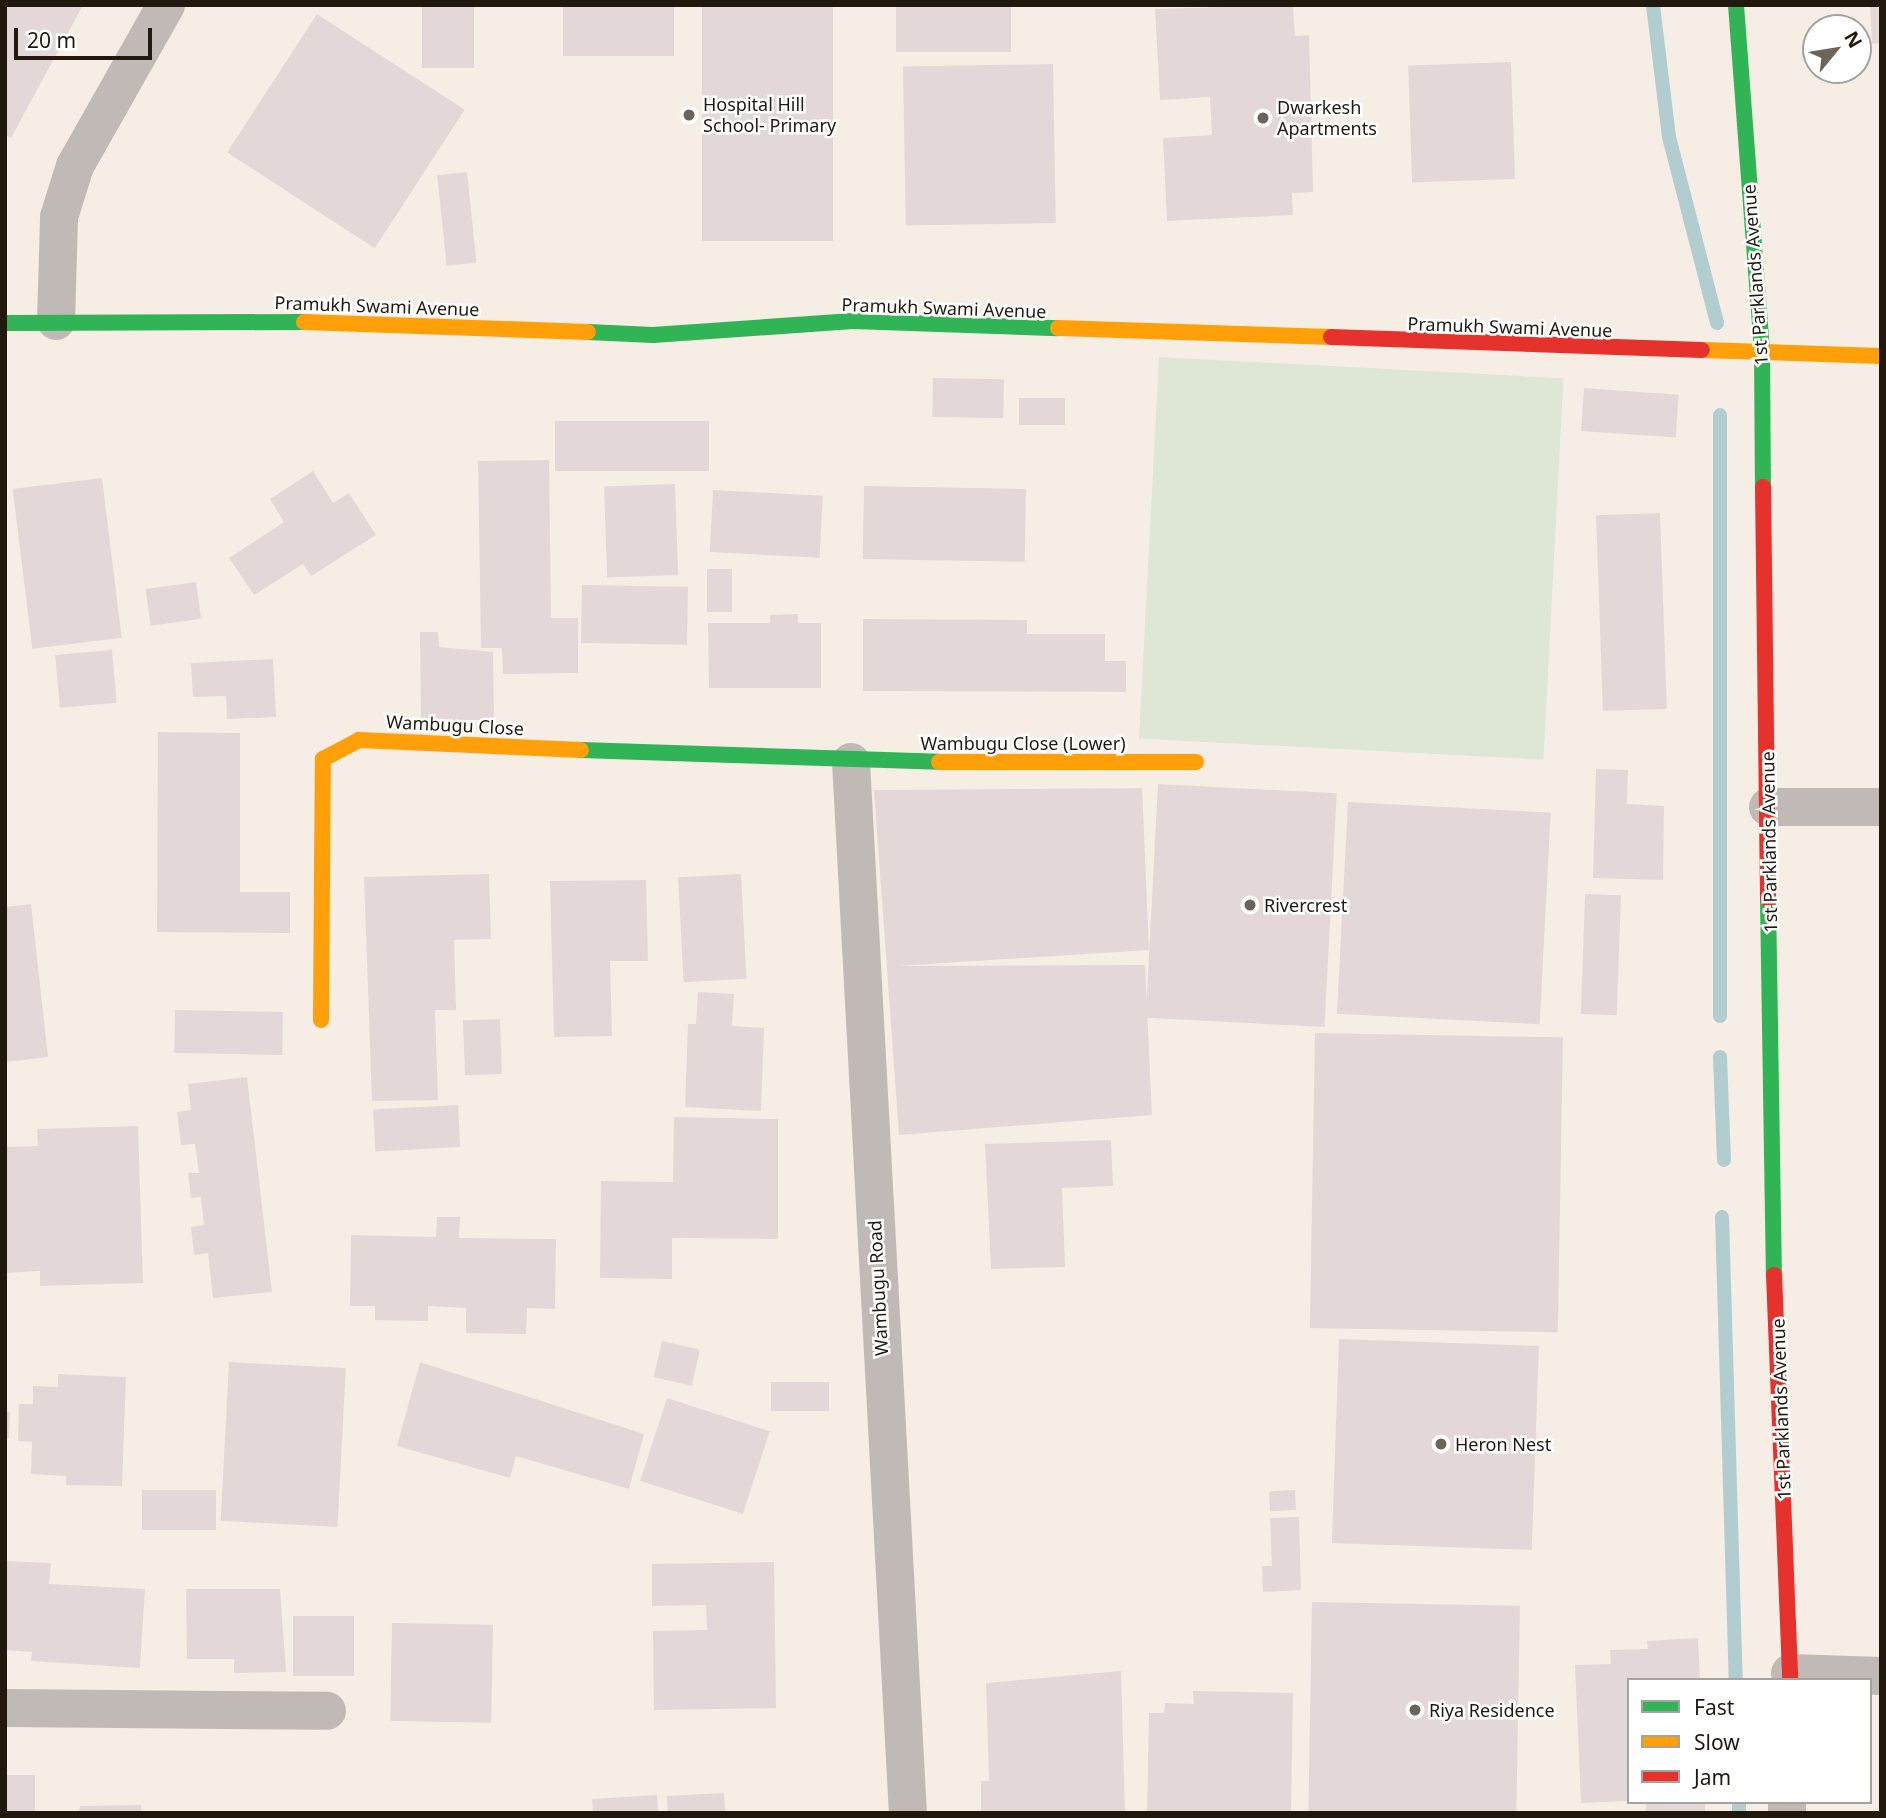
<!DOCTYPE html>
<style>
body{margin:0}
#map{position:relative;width:1886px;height:1818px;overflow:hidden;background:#f6eee4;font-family:"Noto Sans",sans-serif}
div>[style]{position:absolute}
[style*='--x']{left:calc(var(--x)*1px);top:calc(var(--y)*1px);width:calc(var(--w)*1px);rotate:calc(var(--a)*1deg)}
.green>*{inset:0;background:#dee6d6;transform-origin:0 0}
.stream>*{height:14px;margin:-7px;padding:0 7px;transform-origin:7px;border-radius:7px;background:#b1cdd0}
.building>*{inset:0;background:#e3d8d7;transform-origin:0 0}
.street>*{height:38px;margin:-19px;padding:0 19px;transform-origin:19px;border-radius:19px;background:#c0b9b6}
.fast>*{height:16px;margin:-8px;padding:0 8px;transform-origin:8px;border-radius:8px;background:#30b455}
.slow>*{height:16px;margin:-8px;padding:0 8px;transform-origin:8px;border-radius:8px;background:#ff9f0a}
.jam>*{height:16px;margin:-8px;padding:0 8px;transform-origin:8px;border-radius:8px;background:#e5322d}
.dots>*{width:19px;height:19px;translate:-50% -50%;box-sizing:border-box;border:4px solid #fff;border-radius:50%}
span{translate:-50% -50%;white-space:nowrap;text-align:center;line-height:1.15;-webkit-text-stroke:5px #fff;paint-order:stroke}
.poi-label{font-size:18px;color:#21190e}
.left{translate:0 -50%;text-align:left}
.street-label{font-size:18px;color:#21190e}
.frame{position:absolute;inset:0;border:7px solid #21190e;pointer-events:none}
.legend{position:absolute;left:1627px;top:1678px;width:245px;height:126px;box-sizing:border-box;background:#fff;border:2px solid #a6a39f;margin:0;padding:9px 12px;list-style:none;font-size:21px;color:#21190e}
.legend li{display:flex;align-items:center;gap:14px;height:35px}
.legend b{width:35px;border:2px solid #a6a39f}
.north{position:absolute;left:1802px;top:14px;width:70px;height:70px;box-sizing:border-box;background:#fff;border:2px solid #a6a39f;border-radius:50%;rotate:60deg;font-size:19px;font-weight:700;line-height:28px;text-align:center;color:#21190e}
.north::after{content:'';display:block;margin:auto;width:24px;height:32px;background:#6c6459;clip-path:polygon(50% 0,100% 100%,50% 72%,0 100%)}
.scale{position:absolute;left:14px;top:28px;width:138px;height:32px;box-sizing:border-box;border:4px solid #21190e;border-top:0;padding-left:9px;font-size:21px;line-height:24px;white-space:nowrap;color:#21190e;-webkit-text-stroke:5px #fff;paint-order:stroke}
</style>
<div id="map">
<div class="green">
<i style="left:1159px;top:357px;width:405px;height:382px;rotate:3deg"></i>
</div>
<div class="stream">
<i style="--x:1653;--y:5;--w:133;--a:83.1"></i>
<i style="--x:1669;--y:137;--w:192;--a:75.5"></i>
<i style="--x:1720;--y:415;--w:601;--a:90"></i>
<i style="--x:1720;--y:1057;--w:103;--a:87.8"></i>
<i style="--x:1722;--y:1217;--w:463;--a:88.3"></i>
<i style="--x:1739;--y:1802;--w:11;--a:90"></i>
</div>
<div class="building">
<i style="clip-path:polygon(5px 5px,83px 5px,11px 138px,5px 135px)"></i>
<i style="left:422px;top:5px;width:52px;height:63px"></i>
<i style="left:563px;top:5px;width:111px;height:51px"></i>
<i style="left:702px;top:5px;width:131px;height:236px"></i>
<i style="left:896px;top:5px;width:115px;height:47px"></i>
<i style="clip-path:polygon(1293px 5px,1295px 36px,1309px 35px,1313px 192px,1292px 193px,1293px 215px,1167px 221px,1163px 138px,1212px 135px,1210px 97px,1160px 100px,1155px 9px)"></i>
<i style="clip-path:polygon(1870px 5px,1881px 5px,1881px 43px,1872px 44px)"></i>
<i style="left:317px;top:14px;width:176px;height:165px;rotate:33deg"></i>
<i style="left:1511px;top:62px;width:117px;height:103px;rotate:88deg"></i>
<i style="left:1053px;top:64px;width:159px;height:150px;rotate:89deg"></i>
<i style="left:467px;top:172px;width:91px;height:30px;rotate:84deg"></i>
<i style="left:933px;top:378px;width:71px;height:39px;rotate:1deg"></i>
<i style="left:1584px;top:388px;width:95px;height:43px;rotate:4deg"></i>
<i style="left:1019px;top:398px;width:46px;height:27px"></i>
<i style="left:555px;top:421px;width:154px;height:50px"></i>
<i style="clip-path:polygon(549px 460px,551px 618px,578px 618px,578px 673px,503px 674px,502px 648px,481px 648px,478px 461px)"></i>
<i style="clip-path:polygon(313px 471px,333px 503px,349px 493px,376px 535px,311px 576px,303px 564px,254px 595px,229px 558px,284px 522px,270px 499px)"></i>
<i style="left:102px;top:478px;width:161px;height:90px;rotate:83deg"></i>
<i style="left:675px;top:484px;width:91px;height:71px;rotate:88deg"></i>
<i style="left:864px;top:486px;width:162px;height:73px;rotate:1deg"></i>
<i style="left:713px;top:490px;width:110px;height:62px;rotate:3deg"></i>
<i style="left:1660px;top:513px;width:196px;height:64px;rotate:88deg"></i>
<i style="left:707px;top:569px;width:25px;height:43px"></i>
<i style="left:196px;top:582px;width:37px;height:51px;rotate:82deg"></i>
<i style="left:582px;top:585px;width:106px;height:58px;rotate:1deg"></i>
<i style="clip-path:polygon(798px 614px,798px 623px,821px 623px,821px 688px,709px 688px,708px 623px,770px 623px,770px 615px)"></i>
<i style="clip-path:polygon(863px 619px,1027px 620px,1027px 634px,1105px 634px,1105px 661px,1126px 661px,1126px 692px,863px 691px)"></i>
<i style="clip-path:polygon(420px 632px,438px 632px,439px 647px,493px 652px,494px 720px,421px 720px)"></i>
<i style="left:112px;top:650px;width:53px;height:57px;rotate:85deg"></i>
<i style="clip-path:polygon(273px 659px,276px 717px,227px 719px,226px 696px,193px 697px,191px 663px)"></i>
<i style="clip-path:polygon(158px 732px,240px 733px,240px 892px,290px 892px,290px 933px,157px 932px)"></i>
<i style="clip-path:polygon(1596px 769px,1628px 770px,1627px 804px,1664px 806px,1663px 880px,1593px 878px)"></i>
<i style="left:1158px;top:784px;width:179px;height:234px;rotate:3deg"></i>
<i style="clip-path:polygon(1142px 788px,1149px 950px,897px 966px,1145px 965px,1152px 1115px,899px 1135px,874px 790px)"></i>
<i style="left:1348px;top:802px;width:203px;height:212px;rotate:3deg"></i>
<i style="clip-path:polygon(489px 874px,491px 939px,454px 940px,456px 1010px,435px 1010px,438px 1100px,372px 1101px,364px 877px)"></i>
<i style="left:741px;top:874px;width:105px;height:63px;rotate:87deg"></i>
<i style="clip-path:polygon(646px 880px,648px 961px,610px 961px,612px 1036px,554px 1037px,550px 881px)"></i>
<i style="left:1585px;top:894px;width:36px;height:120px;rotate:2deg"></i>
<i style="clip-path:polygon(31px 904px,48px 1057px,5px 1062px,5px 907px)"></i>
<i style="clip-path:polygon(698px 992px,734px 994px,732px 1026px,764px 1028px,761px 1111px,685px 1107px,688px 1024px,696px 1024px)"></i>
<i style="left:175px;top:1010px;width:108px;height:43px;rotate:1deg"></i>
<i style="left:500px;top:1019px;width:55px;height:37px;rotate:88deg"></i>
<i style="left:1315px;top:1033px;width:248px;height:295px;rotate:1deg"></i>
<i style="clip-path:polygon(247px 1077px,272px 1292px,213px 1298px,208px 1253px,194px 1255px,191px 1227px,204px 1225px,201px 1197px,191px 1198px,188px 1173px,199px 1173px,195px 1144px,181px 1145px,177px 1112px,191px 1110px,188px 1084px)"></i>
<i style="left:458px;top:1105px;width:42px;height:85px;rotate:87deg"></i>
<i style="clip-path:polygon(674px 1117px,778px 1119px,778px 1239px,672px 1238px,672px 1279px,600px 1278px,601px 1181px,673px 1182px)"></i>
<i style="clip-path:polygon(138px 1126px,143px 1283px,40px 1286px,40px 1271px,5px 1273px,5px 1147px,38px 1146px,37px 1129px)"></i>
<i style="clip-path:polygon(1111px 1140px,1113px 1186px,1062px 1188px,1065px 1267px,991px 1269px,985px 1144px)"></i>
<i style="clip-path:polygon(437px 1217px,460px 1217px,459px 1238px,556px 1239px,555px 1309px,527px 1308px,526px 1334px,466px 1333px,466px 1308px,428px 1306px,428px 1321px,375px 1320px,375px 1306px,350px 1306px,351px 1235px,436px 1237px)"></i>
<i style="left:1339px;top:1339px;width:200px;height:204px;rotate:2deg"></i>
<i style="left:662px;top:1341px;width:39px;height:37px;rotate:13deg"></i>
<i style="left:229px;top:1362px;width:117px;height:159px;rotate:3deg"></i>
<i style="clip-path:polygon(420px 1362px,644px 1434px,629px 1489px,516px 1456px,510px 1478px,397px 1446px)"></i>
<i style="clip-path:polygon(58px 1374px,126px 1377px,122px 1486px,66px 1485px,66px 1476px,31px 1474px,32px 1442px,18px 1441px,19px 1404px,33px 1404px,33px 1386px,58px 1387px)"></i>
<i style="left:771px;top:1382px;width:58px;height:29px"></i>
<i style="left:667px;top:1398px;width:108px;height:87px;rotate:18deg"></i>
<i style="clip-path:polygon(5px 1411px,10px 1412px,9px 1438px,5px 1438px)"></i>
<i style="left:142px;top:1490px;width:74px;height:40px"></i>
<i style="left:1295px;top:1490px;width:20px;height:26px;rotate:87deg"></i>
<i style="clip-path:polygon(1299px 1517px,1301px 1590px,1263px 1592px,1262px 1566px,1272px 1566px,1270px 1518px)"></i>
<i style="clip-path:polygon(5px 1561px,51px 1563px,49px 1584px,145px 1589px,140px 1668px,31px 1661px,32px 1652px,5px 1650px)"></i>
<i style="clip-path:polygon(774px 1562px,776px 1708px,654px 1710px,653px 1631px,707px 1630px,706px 1605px,652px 1606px,652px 1564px)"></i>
<i style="clip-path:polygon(186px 1589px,280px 1589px,286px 1672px,234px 1673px,234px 1659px,187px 1659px)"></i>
<i style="left:1312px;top:1602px;width:208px;height:211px;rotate:1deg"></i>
<i style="left:354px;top:1616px;width:60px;height:61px;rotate:90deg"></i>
<i style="left:392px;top:1623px;width:101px;height:98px;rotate:1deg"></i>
<i style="clip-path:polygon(1698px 1638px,1700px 1680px,1629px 1680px,1629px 1801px,1581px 1803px,1575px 1665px,1611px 1664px,1610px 1650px,1648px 1649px,1647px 1641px)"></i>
<i style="clip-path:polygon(1121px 1671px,1125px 1813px,981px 1813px,981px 1781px,989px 1781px,986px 1683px)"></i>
<i style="clip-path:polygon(1193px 1691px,1293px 1693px,1291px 1813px,1147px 1813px,1149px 1713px,1164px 1713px,1165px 1703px,1194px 1704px)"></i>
<i style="left:5px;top:1775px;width:30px;height:38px"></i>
<i style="clip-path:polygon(724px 1793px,725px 1813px,668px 1813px,667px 1796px)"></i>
<i style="clip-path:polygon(657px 1795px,658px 1813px,593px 1813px,592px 1799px)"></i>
<i style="left:1646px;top:1802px;width:59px;height:11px"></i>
<i style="clip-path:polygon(141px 1805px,141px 1813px,79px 1813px,80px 1806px)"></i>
</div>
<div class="street">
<i style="--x:56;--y:321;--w:104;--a:-88.3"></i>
<i style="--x:59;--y:217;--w:53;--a:-72.6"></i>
<i style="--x:75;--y:166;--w:185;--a:-60.5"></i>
<i style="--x:851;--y:762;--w:1053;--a:86.9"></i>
<i style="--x:1768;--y:807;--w:113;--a:0"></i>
<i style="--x:1790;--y:1673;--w:91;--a:1.9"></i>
<i style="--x:5;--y:1708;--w:322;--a:0.5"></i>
<i style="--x:1787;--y:1813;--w:11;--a:-90"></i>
</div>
<div class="fast">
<i style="--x:1736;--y:5;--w:348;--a:85.7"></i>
<i style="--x:1762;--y:352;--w:135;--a:89.6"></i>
<i style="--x:5;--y:323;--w:299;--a:-0.2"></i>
<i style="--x:588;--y:332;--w:65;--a:2.6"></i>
<i style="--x:653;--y:335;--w:200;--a:-4"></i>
<i style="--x:853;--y:321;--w:205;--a:2"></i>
<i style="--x:581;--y:750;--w:358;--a:1.9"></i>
<i style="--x:1768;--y:899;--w:376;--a:89.1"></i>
</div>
<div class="slow">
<i style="--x:304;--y:322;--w:284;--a:2"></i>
<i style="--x:1058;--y:328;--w:273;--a:1.9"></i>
<i style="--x:1702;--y:350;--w:179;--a:1.9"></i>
<i style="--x:939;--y:762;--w:257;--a:0"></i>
<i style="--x:321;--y:1020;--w:261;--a:-89.6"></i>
<i style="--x:323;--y:759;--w:41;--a:-27.8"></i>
<i style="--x:359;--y:740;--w:222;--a:2.6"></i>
</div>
<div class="jam">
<i style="--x:1331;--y:337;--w:371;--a:2"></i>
<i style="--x:1763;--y:487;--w:412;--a:89.3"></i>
<i style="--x:1774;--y:1275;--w:405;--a:87.7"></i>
</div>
<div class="dots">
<i style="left:689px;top:115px;background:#6c6459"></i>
<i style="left:1263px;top:118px;background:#6c6459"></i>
<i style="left:1250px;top:905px;background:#6c6459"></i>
<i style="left:1441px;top:1444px;background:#6c6459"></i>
<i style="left:1415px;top:1710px;background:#6c6459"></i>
</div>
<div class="poi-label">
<span class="left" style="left:703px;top:115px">Hospital Hill<br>School- Primary</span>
<span class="left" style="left:1277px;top:118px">Dwarkesh<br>Apartments</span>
<span class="left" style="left:1264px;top:905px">Rivercrest</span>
<span class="left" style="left:1455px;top:1444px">Heron Nest</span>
<span class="left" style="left:1429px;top:1710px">Riya Residence</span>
</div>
<div class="street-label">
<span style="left:1755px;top:275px;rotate:-94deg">1st Parklands Avenue</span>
<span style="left:377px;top:306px;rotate:2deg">Pramukh Swami Avenue</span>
<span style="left:944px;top:308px;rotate:2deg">Pramukh Swami Avenue</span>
<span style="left:1510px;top:327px;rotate:2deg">Pramukh Swami Avenue</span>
<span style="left:455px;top:725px;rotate:3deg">Wambugu Close</span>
<span style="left:1023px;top:743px">Wambugu Close (Lower)</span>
<span style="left:1769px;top:842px;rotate:-91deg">1st Parklands Avenue</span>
<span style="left:878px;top:1288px;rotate:-93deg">Wambugu Road</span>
<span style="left:1781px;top:1409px;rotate:-92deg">1st Parklands Avenue</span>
</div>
<div class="frame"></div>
<ul class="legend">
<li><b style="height:9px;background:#30b455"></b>Fast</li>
<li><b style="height:9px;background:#ff9f0a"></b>Slow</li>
<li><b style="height:9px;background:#e5322d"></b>Jam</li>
</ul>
<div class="north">N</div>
<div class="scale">20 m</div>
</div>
